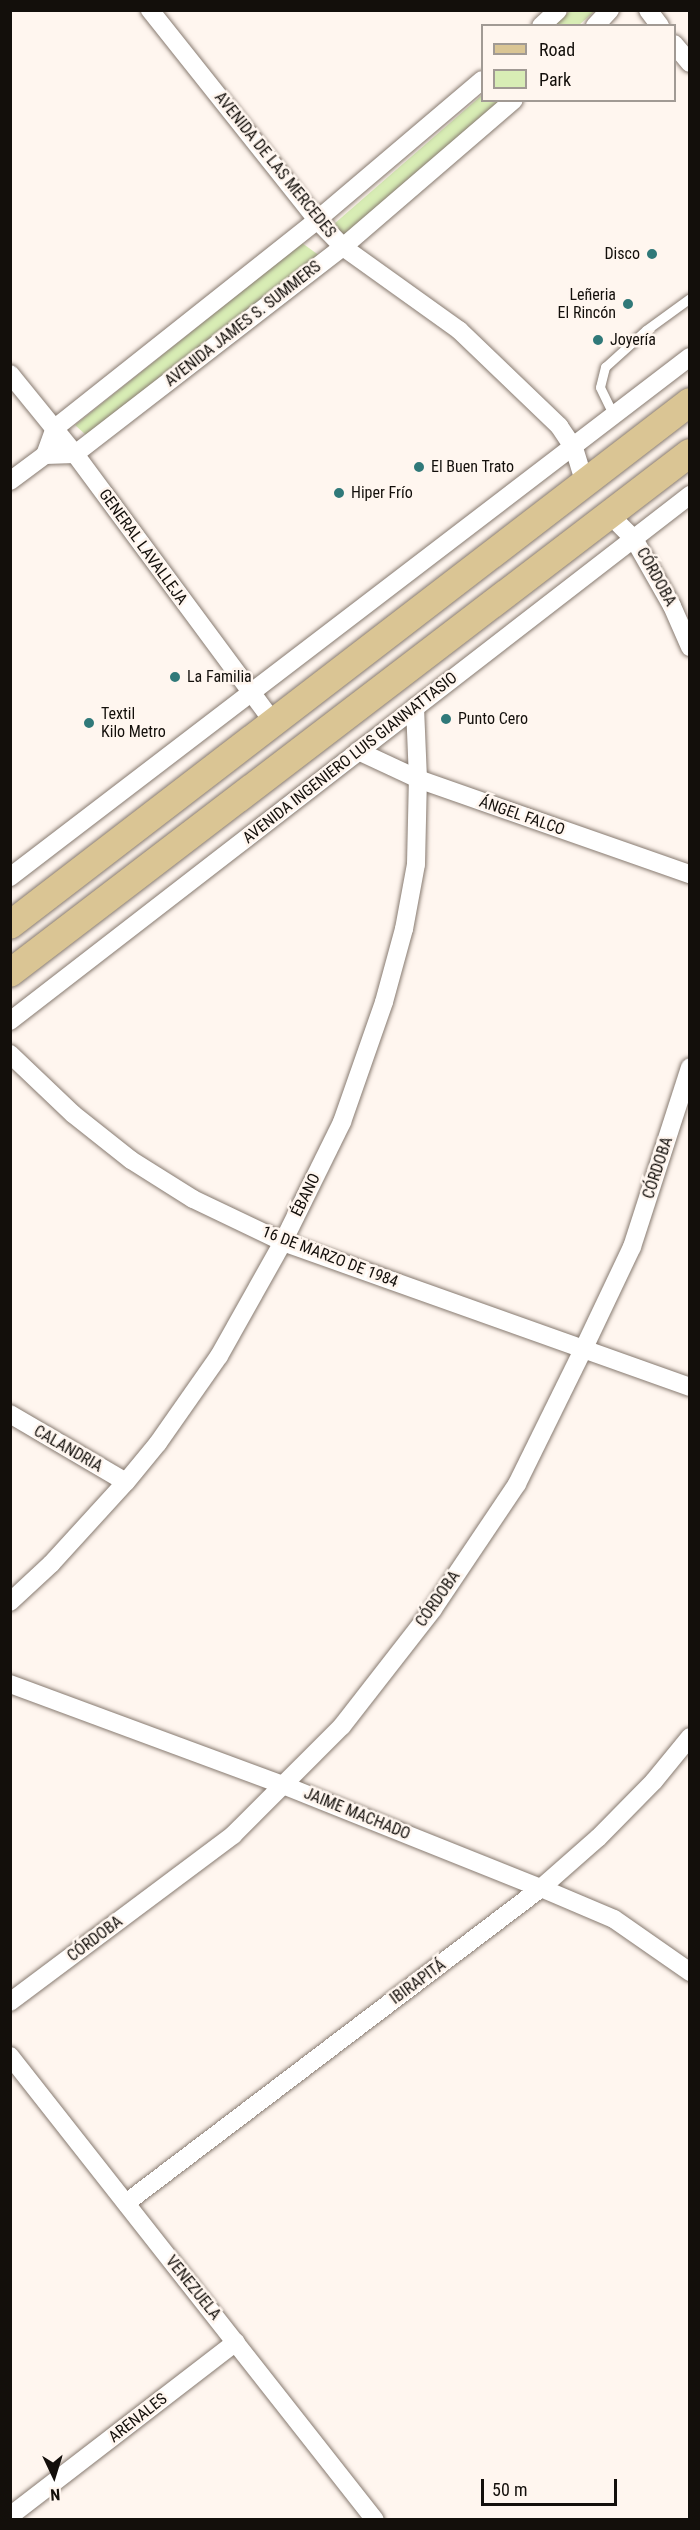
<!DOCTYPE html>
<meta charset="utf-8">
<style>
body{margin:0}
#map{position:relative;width:700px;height:2530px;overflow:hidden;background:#fff6ef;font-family:"Roboto Condensed",sans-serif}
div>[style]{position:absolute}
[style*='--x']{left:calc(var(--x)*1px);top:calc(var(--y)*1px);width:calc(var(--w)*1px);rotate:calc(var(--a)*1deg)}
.green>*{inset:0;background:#d8edb5}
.roads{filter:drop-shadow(0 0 2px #877a70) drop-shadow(0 0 2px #877a70)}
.lane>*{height:9px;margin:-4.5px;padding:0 4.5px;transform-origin:4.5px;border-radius:4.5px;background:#fff}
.street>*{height:18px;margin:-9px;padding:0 9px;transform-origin:9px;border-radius:9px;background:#fff}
.primary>*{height:28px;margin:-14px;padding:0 14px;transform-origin:14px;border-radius:14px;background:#dac594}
.dots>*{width:16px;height:16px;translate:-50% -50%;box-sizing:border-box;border:3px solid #fff6ef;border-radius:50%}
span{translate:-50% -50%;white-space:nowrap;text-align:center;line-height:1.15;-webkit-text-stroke:5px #fff6ef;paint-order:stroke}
.street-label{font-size:16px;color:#130f0b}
.poi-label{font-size:16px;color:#130f0b}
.right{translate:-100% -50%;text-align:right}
.left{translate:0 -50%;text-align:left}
.frame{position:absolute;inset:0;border:12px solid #130f0b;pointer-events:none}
.legend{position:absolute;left:481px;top:24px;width:195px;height:78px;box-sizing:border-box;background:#fff6ef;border:2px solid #a19a94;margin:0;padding:8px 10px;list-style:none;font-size:18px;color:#130f0b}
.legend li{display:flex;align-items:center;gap:12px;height:30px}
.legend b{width:30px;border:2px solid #a19a94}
.north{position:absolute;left:24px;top:2446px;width:60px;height:60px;-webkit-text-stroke:4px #fff6ef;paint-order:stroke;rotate:176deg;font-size:16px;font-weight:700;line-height:24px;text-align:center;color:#130f0b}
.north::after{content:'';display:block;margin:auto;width:21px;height:27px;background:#130f0b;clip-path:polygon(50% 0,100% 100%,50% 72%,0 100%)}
.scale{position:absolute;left:481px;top:2479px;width:136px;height:27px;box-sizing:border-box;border:3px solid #130f0b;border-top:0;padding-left:8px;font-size:18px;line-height:21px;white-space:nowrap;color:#130f0b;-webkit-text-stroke:4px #fff6ef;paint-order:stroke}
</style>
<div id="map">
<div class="green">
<i style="clip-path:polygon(570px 11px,595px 11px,579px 25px,554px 26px)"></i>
<i style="clip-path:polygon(482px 95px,482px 100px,499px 101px,345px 236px,334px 224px)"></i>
<i style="clip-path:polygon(302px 243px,320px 256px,87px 436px,75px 425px)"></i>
</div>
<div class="roads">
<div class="lane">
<i style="--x:614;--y:416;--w:32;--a:-116"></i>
<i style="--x:600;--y:387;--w:21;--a:-76"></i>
<i style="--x:605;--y:367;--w:55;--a:-42.1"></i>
<i style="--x:646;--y:330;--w:54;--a:-36"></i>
</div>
<div class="street">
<i style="--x:150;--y:10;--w:268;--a:51.5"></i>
<i style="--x:317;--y:220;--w:37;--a:46"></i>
<i style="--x:343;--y:247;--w:143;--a:35.6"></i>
<i style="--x:459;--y:330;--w:139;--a:43.8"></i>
<i style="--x:559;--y:426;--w:27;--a:56"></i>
<i style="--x:574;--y:448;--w:37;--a:73"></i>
<i style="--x:648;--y:10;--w:20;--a:53"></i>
<i style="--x:541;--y:26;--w:23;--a:-43"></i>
<i style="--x:595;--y:26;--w:22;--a:-47"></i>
<i style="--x:674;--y:44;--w:25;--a:50"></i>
<i style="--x:10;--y:374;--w:103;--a:50.9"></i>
<i style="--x:75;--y:454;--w:335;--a:53.5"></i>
<i style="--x:45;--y:455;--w:30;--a:-2"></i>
<i style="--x:75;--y:454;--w:339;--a:-37.7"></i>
<i style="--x:343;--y:247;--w:225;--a:-40.7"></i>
<i style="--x:10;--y:481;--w:44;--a:-36.6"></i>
<i style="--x:45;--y:455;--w:29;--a:-70"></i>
<i style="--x:55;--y:428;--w:335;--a:-38.4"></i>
<i style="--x:317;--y:220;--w:216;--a:-40.3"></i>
<i style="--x:610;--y:515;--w:34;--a:45"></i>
<i style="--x:634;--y:539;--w:77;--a:60.4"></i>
<i style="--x:672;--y:606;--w:45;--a:66.3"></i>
<i style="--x:358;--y:751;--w:66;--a:25"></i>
<i style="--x:418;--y:779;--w:288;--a:19.3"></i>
<i style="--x:10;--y:877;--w:856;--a:-37.41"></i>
<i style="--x:10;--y:1021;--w:860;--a:-37.72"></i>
<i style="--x:10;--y:1054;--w:87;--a:43.6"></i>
<i style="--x:73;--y:1114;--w:74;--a:38.4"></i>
<i style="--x:131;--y:1160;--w:73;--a:32.2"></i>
<i style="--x:193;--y:1199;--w:100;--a:25.5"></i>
<i style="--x:283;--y:1242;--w:432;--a:19.6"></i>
<i style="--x:10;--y:1414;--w:134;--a:30.4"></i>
<i style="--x:10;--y:1602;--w:56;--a:-42.8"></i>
<i style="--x:51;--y:1564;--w:111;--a:-47.6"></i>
<i style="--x:126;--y:1482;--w:50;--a:-50.6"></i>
<i style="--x:158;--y:1443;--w:106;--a:-55"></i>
<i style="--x:219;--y:1356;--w:131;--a:-60.7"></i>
<i style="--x:283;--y:1242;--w:134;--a:-63.8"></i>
<i style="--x:342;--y:1122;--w:127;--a:-70.7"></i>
<i style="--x:384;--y:1002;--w:76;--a:-74.7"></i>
<i style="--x:404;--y:929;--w:66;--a:-79.5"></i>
<i style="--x:416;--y:864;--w:85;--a:-88.7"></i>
<i style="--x:418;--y:779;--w:72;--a:-92.4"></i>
<i style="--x:10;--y:1684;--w:291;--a:20.3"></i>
<i style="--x:283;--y:1785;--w:278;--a:21.8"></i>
<i style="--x:541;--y:1888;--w:79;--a:23"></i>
<i style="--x:614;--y:1919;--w:93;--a:34.9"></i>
<i style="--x:10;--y:2002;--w:279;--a:-36.8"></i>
<i style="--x:233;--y:1835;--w:154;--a:-45"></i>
<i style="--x:342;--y:1726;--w:148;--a:-52.1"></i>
<i style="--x:433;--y:1609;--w:151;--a:-56.1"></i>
<i style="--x:517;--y:1484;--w:149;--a:-63.8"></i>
<i style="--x:583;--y:1350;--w:114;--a:-64.6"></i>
<i style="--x:632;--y:1247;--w:189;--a:-72.1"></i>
<i style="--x:10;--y:2056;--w:590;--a:51.81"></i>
<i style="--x:126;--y:2203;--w:521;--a:-37.2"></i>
<i style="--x:541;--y:1888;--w:76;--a:-41.3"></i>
<i style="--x:598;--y:1838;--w:80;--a:-45.5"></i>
<i style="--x:654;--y:1781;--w:57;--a:-50.7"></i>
<i style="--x:10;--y:2516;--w:285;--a:-37.6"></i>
</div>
<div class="primary">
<i style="--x:10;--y:925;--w:858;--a:-37.56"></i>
<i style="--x:10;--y:973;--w:856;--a:-37.41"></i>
</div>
</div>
<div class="dots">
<i style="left:652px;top:254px;background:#307979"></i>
<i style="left:628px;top:304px;background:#307979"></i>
<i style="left:598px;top:340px;background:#307979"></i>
<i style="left:419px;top:467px;background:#307979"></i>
<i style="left:339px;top:493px;background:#307979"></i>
<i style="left:175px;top:677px;background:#307979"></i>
<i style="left:446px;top:719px;background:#307979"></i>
<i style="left:89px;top:723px;background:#307979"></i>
</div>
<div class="street-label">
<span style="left:275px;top:165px;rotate:51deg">AVENIDA DE LAS MERCEDES</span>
<span style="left:243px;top:324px;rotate:-38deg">AVENIDA JAMES S. SUMMERS</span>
<span style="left:143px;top:547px;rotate:54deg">GENERAL LAVALLEJA</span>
<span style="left:656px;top:577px;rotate:61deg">CÓRDOBA</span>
<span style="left:350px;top:758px;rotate:-38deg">AVENIDA INGENIERO LUIS GIANNATTASIO</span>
<span style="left:522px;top:816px;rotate:19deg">ÁNGEL FALCO</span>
<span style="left:658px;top:1168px;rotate:-72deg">CÓRDOBA</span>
<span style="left:306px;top:1195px;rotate:-64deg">ÉBANO</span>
<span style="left:330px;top:1257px;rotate:21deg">16 DE MARZO DE 1984</span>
<span style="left:68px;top:1449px;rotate:30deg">CALANDRIA</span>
<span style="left:438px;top:1599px;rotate:-55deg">CÓRDOBA</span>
<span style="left:357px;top:1814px;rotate:22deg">JAIME MACHADO</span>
<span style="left:95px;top:1939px;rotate:-37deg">CÓRDOBA</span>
<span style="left:418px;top:1982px;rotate:-36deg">IBIRAPITÁ</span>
<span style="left:193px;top:2288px;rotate:51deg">VENEZUELA</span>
<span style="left:138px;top:2418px;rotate:-38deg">ARENALES</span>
</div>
<div class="poi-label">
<span class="right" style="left:640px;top:254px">Disco</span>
<span class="right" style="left:616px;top:304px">Leñeria<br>El Rincón</span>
<span class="left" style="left:610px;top:340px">Joyería</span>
<span class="left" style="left:431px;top:467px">El Buen Trato</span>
<span class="left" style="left:351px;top:493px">Hiper Frío</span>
<span class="left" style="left:187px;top:677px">La Familia</span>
<span class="left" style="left:101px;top:723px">Textil<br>Kilo Metro</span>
<span class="left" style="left:458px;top:719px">Punto Cero</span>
</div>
<div class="frame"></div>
<ul class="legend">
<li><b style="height:8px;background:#dac594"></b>Road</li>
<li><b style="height:16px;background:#d8edb5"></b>Park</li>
</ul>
<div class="north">N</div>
<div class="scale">50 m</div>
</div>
